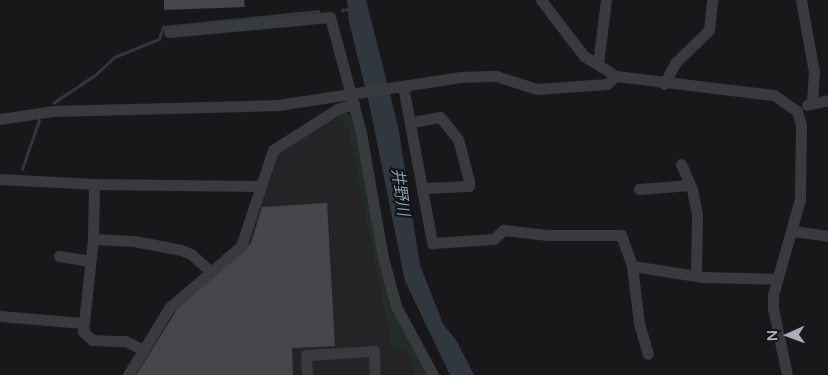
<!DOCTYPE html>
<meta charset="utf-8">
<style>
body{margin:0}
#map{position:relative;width:828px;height:375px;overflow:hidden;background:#18181a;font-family:"Varela Round","Noto Sans JP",sans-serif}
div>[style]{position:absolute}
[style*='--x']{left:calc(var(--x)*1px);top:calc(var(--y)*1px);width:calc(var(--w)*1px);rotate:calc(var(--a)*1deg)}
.built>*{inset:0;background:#242427}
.green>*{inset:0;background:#242c26}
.water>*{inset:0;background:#31373f}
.stream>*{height:3px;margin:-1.5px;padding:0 1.5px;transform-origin:1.5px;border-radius:1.5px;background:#31373f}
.building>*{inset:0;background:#45454a}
.minor>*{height:11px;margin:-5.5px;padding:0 5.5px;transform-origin:5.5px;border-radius:5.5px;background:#393a3e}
span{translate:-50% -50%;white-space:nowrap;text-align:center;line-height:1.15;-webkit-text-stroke:4px #131315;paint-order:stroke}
.water-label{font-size:16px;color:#8599b1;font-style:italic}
.north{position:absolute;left:763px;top:310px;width:50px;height:50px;-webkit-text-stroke:4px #131315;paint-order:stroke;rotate:268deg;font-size:14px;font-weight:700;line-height:20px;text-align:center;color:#abaeb9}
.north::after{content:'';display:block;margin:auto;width:18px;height:22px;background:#abaeb9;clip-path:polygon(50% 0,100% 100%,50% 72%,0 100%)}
</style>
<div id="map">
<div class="built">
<i style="clip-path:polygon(338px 115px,349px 133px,392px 349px,405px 349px,415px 366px,415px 375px,134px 375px,173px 312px,246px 246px,278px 153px)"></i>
</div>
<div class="green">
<i style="clip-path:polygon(345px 112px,350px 114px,358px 139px,379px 255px,428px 375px,415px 375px,415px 366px,405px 349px,392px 349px,349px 133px,338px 115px)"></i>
</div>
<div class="water">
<i style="clip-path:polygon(347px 0,366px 0,398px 126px,420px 265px,443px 324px,456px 340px,474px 375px,450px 375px,405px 281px,369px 103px,349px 22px)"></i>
</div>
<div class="stream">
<i style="--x:342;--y:10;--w:9;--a:-6"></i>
<i style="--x:53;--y:103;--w:50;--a:-33.7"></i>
<i style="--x:95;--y:75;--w:26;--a:-43"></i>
<i style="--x:114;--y:57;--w:48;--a:-21.8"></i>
<i style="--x:159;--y:39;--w:13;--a:-72"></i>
<i style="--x:163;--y:27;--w:156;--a:-5.9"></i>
<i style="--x:22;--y:169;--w:52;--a:-70.9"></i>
</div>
<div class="building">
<i style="clip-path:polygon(164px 0,244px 0,245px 7px,164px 10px)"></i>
<i style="clip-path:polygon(327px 203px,335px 346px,292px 348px,293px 375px,136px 375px,178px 308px,251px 243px,262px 207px)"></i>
</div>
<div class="minor">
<i style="--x:541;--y:0;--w:71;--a:52.5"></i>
<i style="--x:584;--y:56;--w:38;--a:32"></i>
<i style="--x:616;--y:76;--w:159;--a:6.9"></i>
<i style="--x:774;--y:95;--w:28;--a:35"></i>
<i style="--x:797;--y:111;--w:15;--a:74"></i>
<i style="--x:801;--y:125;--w:74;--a:90.8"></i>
<i style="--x:800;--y:199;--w:100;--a:105.7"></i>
<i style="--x:773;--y:295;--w:13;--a:90"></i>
<i style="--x:773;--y:308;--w:68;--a:78.2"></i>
<i style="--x:801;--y:0;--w:73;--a:79.8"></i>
<i style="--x:814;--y:72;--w:31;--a:94"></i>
<i style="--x:169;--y:32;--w:162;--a:-5.3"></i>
<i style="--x:330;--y:17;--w:120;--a:75"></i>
<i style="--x:361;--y:133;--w:127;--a:80"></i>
<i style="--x:383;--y:258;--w:50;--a:74.8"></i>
<i style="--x:396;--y:306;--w:78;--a:61.8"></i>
<i style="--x:598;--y:64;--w:64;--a:-82.9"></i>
<i style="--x:664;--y:84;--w:24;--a:-62"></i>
<i style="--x:675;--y:63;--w:47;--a:-44.1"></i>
<i style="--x:709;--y:30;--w:30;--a:-84"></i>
<i style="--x:403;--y:86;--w:160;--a:79.5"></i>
<i style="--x:432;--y:243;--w:62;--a:-3.7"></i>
<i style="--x:494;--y:239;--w:13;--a:-45"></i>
<i style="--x:503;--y:230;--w:45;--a:6.3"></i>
<i style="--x:548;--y:235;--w:73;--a:0"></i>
<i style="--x:621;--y:235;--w:33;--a:70"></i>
<i style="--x:632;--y:266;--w:72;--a:8.8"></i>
<i style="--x:703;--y:277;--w:74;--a:1.5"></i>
<i style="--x:807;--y:105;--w:22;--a:-13"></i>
<i style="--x:0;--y:119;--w:54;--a:-8.6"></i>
<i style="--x:53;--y:111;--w:225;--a:-1.5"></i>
<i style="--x:278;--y:105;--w:185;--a:-8.7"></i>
<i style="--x:461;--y:77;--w:35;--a:-2"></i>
<i style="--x:496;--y:76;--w:43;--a:17.6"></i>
<i style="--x:537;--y:89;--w:70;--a:-4.1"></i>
<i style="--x:607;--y:84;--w:12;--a:-42"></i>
<i style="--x:412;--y:122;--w:28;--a:-10"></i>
<i style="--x:440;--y:117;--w:28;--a:51"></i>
<i style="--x:458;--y:139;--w:43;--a:75.3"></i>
<i style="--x:469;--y:181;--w:5;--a:90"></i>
<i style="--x:469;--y:186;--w:45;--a:177.5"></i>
<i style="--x:681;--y:164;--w:27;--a:66"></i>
<i style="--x:692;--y:189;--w:26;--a:79"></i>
<i style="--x:697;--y:215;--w:60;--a:91"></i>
<i style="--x:0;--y:179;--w:94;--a:3"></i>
<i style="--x:94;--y:184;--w:165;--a:0.7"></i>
<i style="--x:94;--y:184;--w:55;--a:91"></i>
<i style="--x:93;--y:239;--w:93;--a:96.2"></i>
<i style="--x:83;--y:331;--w:13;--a:45"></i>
<i style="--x:92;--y:340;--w:33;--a:2"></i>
<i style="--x:125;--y:341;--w:21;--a:25"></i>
<i style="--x:639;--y:189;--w:51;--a:-4.5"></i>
<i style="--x:793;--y:231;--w:35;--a:8"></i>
<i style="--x:93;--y:239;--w:41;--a:2.8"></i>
<i style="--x:134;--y:241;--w:48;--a:10.8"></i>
<i style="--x:181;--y:250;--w:11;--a:22"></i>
<i style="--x:191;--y:254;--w:27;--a:42"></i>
<i style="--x:59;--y:256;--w:30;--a:9"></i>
<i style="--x:632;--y:266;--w:57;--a:83"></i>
<i style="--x:639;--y:323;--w:32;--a:74"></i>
<i style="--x:0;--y:316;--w:83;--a:4.8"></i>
<i style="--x:128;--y:375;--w:79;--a:-58.5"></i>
<i style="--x:169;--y:308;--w:95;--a:-40.7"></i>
<i style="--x:241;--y:246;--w:101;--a:-71.6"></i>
<i style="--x:273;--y:150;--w:76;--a:-32.6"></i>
<i style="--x:337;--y:109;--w:18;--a:-16"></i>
<i style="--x:307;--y:375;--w:20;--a:-93"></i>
<i style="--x:306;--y:355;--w:68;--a:-3.4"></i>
<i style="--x:374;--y:351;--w:24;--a:88"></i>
</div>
<div class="water-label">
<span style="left:400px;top:192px;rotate:82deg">井野川</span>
</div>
<div class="north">N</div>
</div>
